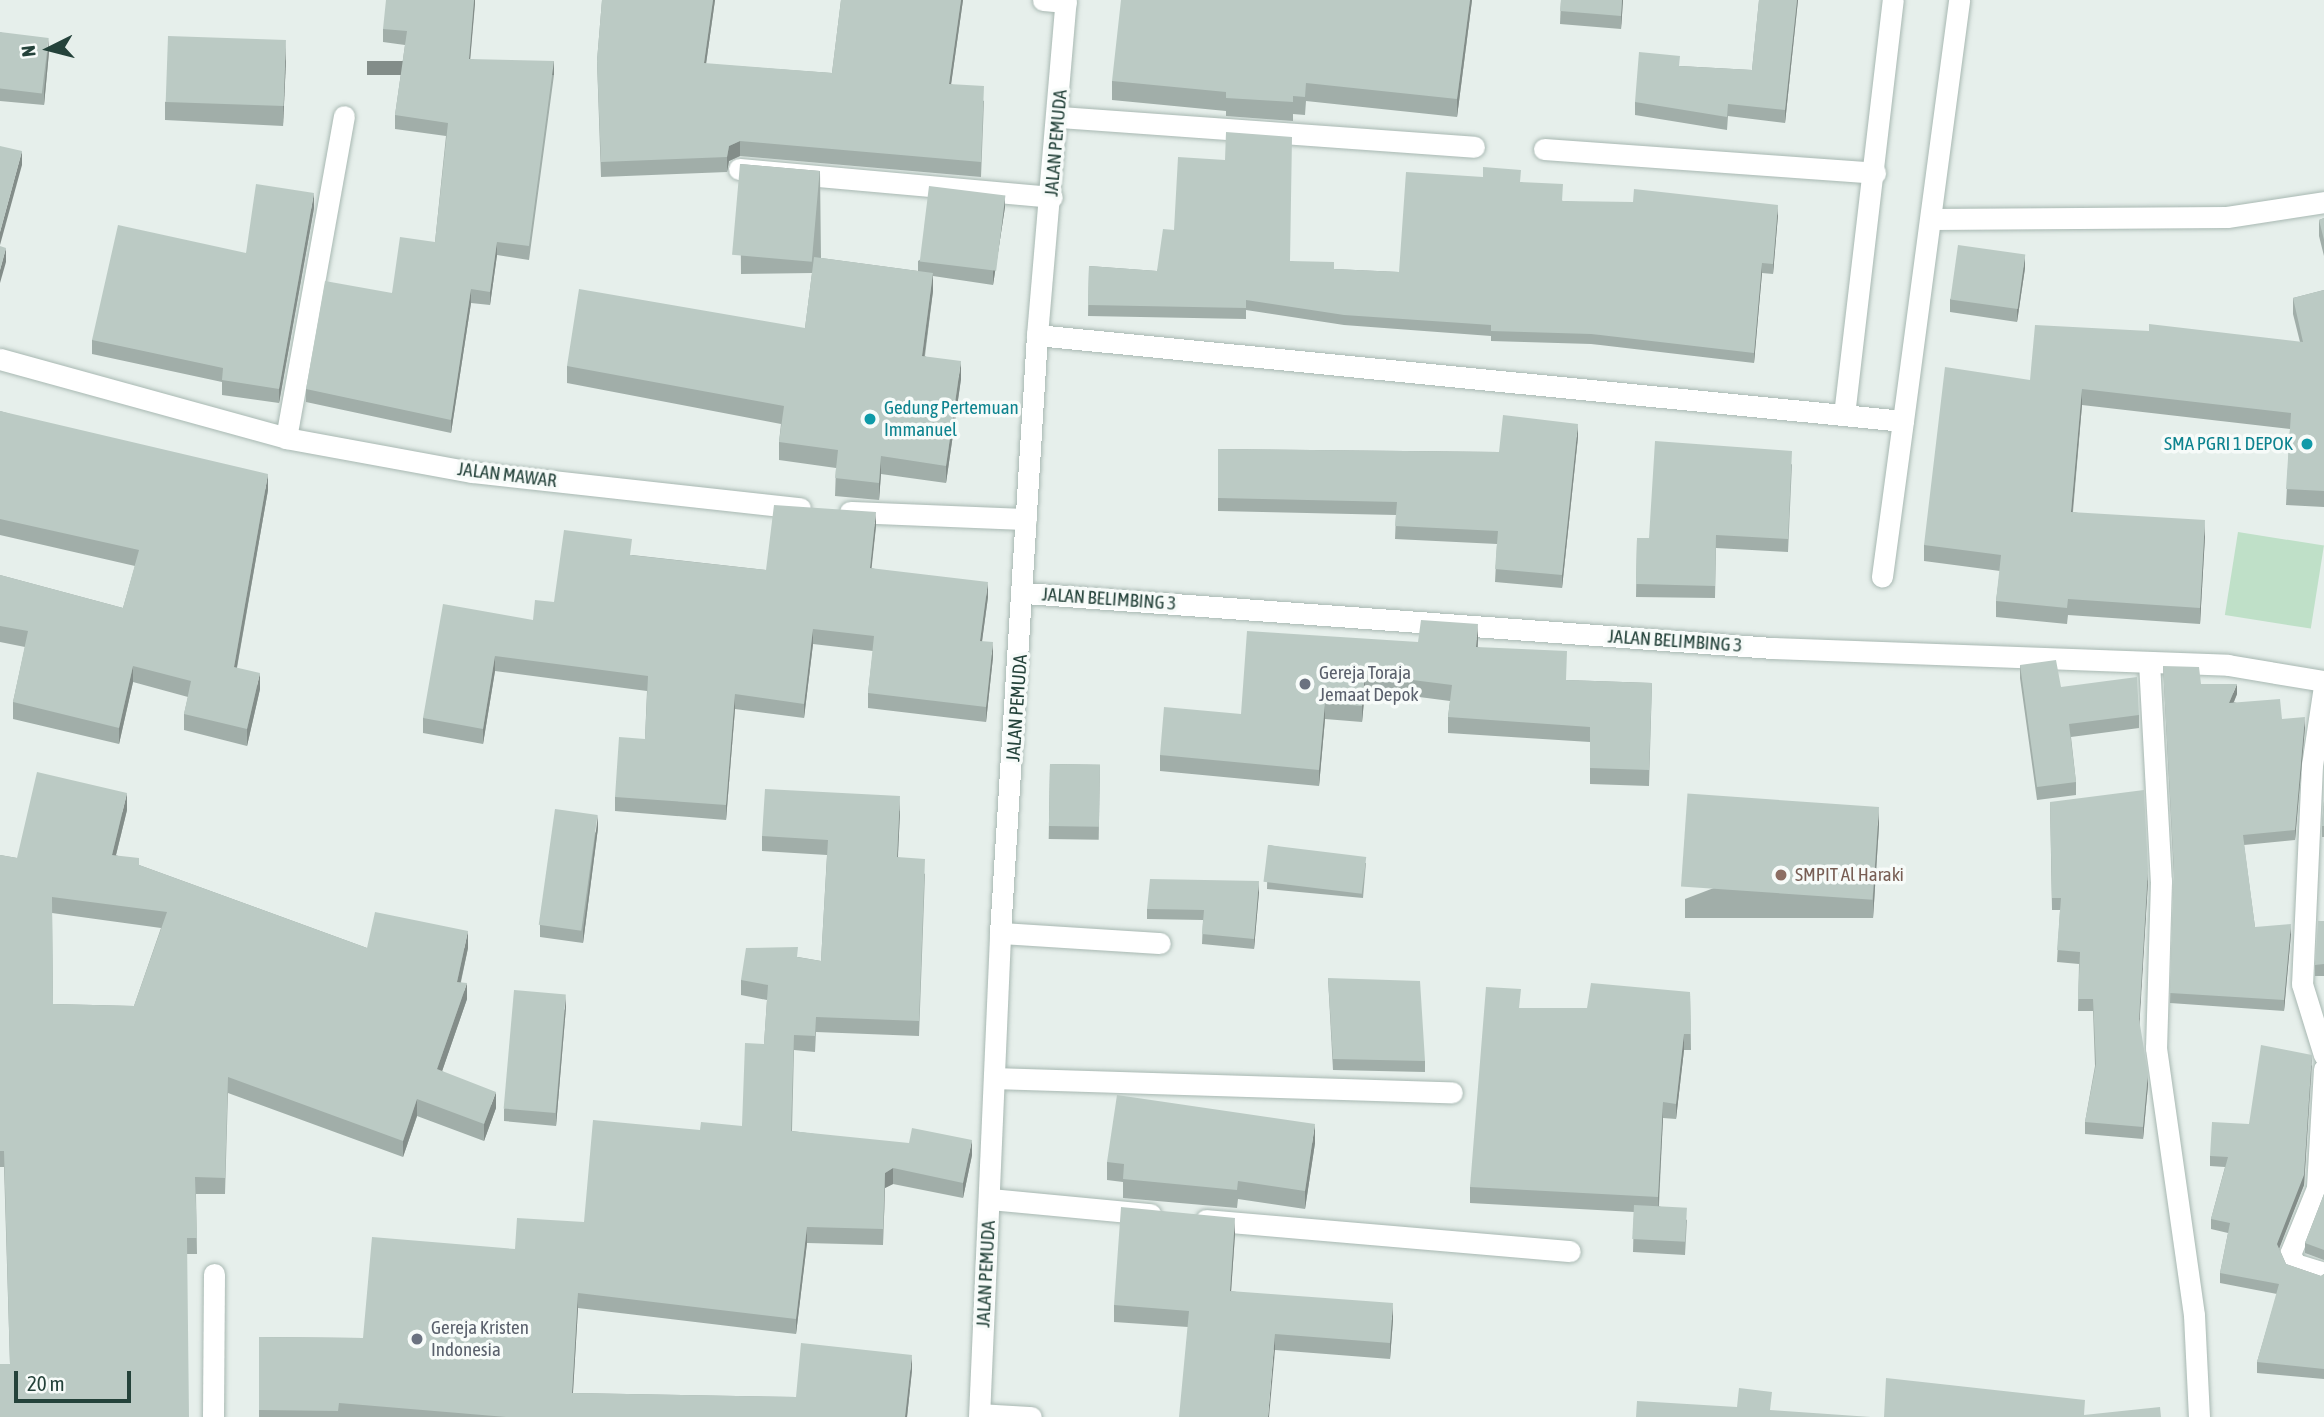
<!DOCTYPE html>
<style>
body{margin:0}
#map{position:relative;width:2324px;height:1417px;overflow:hidden;background:#e6efeb;font-family:"Asap Condensed",sans-serif}
div>[style]{position:absolute}
[style*='--x']{left:calc(var(--x)*1px);top:calc(var(--y)*1px);width:calc(var(--w)*1px);rotate:calc(var(--a)*1deg)}
.green>*{inset:0;background:#bfe0c8;transform-origin:0 0}
.roads{filter:drop-shadow(0 0 2px #a8b8b2) drop-shadow(0 0 2px #a8b8b2)}
.minor>*{height:21px;margin:-10.5px;padding:0 10.5px;transform-origin:10.5px;border-radius:10.5px;background:#fff}
.wall>*{inset:0;background:#a1aea9;transform-origin:0 0}
.shaded-wall>*{inset:0;background:#838d89;transform-origin:0 0}
.building>*{inset:0;background:#bbcac4;transform-origin:0 0}
.dots>*{width:19px;height:19px;translate:-50% -50%;box-sizing:border-box;border:4px solid #f7fbf9;border-radius:50%}
span{translate:-50% -50%;white-space:nowrap;text-align:center;line-height:1.15;-webkit-text-stroke:7px #f7fbf9;paint-order:stroke}
.street-label{font-size:19px;color:#24423a}
.culture-label{font-size:19px;color:#0d838f}
.left{translate:0 -50%;text-align:left}
.right{translate:-100% -50%;text-align:right}
.worship-label{font-size:19px;color:#5b616d}
.education-label{font-size:19px;color:#785e54}
.north{position:absolute;left:14px;top:14px;width:70px;height:70px;-webkit-text-stroke:5px #f7fbf9;paint-order:stroke;rotate:264deg;font-size:19px;font-weight:700;line-height:28px;text-align:center;color:#24423a}
.north::after{content:'';display:block;margin:auto;width:24px;height:32px;background:#24423a;clip-path:polygon(50% 0,100% 100%,50% 72%,0 100%)}
.scale{position:absolute;left:14px;top:1371px;width:117px;height:32px;box-sizing:border-box;border:4px solid #24423a;border-top:0;padding-left:9px;font-size:21px;line-height:24px;white-space:nowrap;color:#24423a;-webkit-text-stroke:5px #f7fbf9;paint-order:stroke}
</style>
<div id="map">
<div class="green">
<i style="left:2238px;top:532px;width:87px;height:84px;rotate:9deg"></i>
</div>
<div class="roads">
<div class="minor">
<i style="--x:1043;--y:0;--w:23;--a:5"></i>
<i style="--x:1060;--y:117;--w:415;--a:4.1"></i>
<i style="--x:1544;--y:149;--w:332;--a:4.1"></i>
<i style="--x:739;--y:169;--w:314;--a:5.1"></i>
<i style="--x:1932;--y:219;--w:295;--a:-0.4"></i>
<i style="--x:2227;--y:217;--w:98;--a:-8.8"></i>
<i style="--x:1037;--y:335;--w:870;--a:5.67"></i>
<i style="--x:1903;--y:421;--w:157;--a:97.7"></i>
<i style="--x:0;--y:359;--w:297;--a:15.4"></i>
<i style="--x:286;--y:438;--w:189;--a:10.4"></i>
<i style="--x:472;--y:472;--w:330;--a:6.3"></i>
<i style="--x:1844;--y:415;--w:418;--a:-83.3"></i>
<i style="--x:1903;--y:421;--w:425;--a:-82.4"></i>
<i style="--x:286;--y:438;--w:327;--a:-79.8"></i>
<i style="--x:850;--y:512;--w:176;--a:2.3"></i>
<i style="--x:1025;--y:593;--w:750;--a:4.21"></i>
<i style="--x:1773;--y:648;--w:455;--a:2.1"></i>
<i style="--x:2228;--y:665;--w:97;--a:9.5"></i>
<i style="--x:2149;--y:662;--w:219;--a:86.9"></i>
<i style="--x:2161;--y:881;--w:167;--a:91.7"></i>
<i style="--x:2156;--y:1048;--w:270;--a:81.9"></i>
<i style="--x:2194;--y:1315;--w:102;--a:87.2"></i>
<i style="--x:2324;--y:686;--w:80;--a:98.6"></i>
<i style="--x:2312;--y:765;--w:219;--a:92.6"></i>
<i style="--x:2302;--y:984;--w:74;--a:72.8"></i>
<i style="--x:1000;--y:933;--w:160;--a:3.6"></i>
<i style="--x:2324;--y:1069;--w:119;--a:93.4"></i>
<i style="--x:2317;--y:1188;--w:71;--a:112.2"></i>
<i style="--x:2290;--y:1254;--w:11;--a:63"></i>
<i style="--x:2295;--y:1264;--w:30;--a:17"></i>
<i style="--x:995;--y:1078;--w:457;--a:1.8"></i>
<i style="--x:990;--y:1199;--w:161;--a:5.4"></i>
<i style="--x:1206;--y:1220;--w:365;--a:4.9"></i>
<i style="--x:980;--y:1414;--w:51;--a:3.4"></i>
<i style="--x:213;--y:1417;--w:143;--a:-89.6"></i>
<i style="--x:979;--y:1417;--w:484;--a:-87.5"></i>
<i style="--x:1000;--y:933;--w:599;--a:-86.46"></i>
<i style="--x:1037;--y:335;--w:336;--a:-85.1"></i>
</div>
</div>
<div class="wall">
<i style="clip-path:polygon(475px 0,470px 59px,554px 75px,529px 260px,497px 255px,490px 305px,471px 303px,451px 433px,306px 402px,306px 389px,392px 293px,435px 242px,446px 136px,395px 129px,395px 115px,405px 45px,383px 42px,383px 29px)"></i>
<i style="clip-path:polygon(602px 0,715px 0,706px 64px,832px 73px,841px 0,963px 0,951px 84px,984px 101px,981px 177px,740px 156px,729px 161px,727px 172px,601px 177px,597px 61px)"></i>
<i style="clip-path:polygon(1472px 0,1457px 117px,1306px 101px,1305px 115px,1293px 114px,1293px 121px,1226px 116px,1226px 111px,1112px 100px,1112px 81px)"></i>
<i style="clip-path:polygon(1561px 0,1623px 0,1621px 29px,1560px 24px)"></i>
<i style="clip-path:polygon(1759px 0,1798px 0,1785px 123px,1728px 116px,1727px 130px,1635px 115px,1635px 102px,1680px 66px,1752px 70px)"></i>
<i style="clip-path:polygon(0 32px,49px 52px,44px 105px,0 101px)"></i>
<i style="clip-path:polygon(286px 60px,283px 126px,165px 120px,165px 102px)"></i>
<i style="clip-path:polygon(1225px 160px,1290px 261px,1334px 269px,1399px 272px,1521px 182px,1563px 201px,1778px 215px,1773px 274px,1762px 273px,1754px 363px,1591px 344px,1491px 341px,1491px 336px,1344px 325px,1246px 310px,1246px 319px,1088px 316px,1089px 266px,1157px 271px,1174px 230px)"></i>
<i style="clip-path:polygon(740px 164px,820px 171px,821px 258px,918px 271px,918px 261px,1005px 207px,993px 285px,933px 276px,933px 291px,925px 356px,961px 379px,946px 483px,881px 474px,879px 500px,835px 496px,836px 468px,779px 460px,779px 442px,781px 424px,567px 383px,567px 366px,805px 328px,812px 273px,741px 274px)"></i>
<i style="clip-path:polygon(314px 208px,279px 403px,222px 395px,222px 382px,92px 354px,92px 340px,246px 253px)"></i>
<i style="clip-path:polygon(2324px 218px,2324px 256px,2319px 236px,2319px 220px)"></i>
<i style="clip-path:polygon(2025px 268px,2017px 322px,1950px 312px,1950px 299px)"></i>
<i style="clip-path:polygon(2324px 290px,2324px 507px,2286px 505px,2290px 429px,2082px 405px,2073px 512px,2205px 536px,2200px 624px,2068px 615px,2067px 624px,1996px 617px,1996px 601px,2000px 571px,1924px 561px,1924px 545px,2030px 380px,2300px 342px,2293px 314px,2293px 298px)"></i>
<i style="clip-path:polygon(0 411px,268px 490px,237px 668px,260px 689px,247px 746px,184px 730px,184px 714px,188px 697px,133px 682px,119px 744px,13px 719px,13px 702px,25px 647px,0 642px,0 575px,123px 608px,135px 566px,0 535px)"></i>
<i style="clip-path:polygon(1578px 437px,1562px 588px,1495px 582px,1497px 544px,1395px 539px,1396px 515px,1218px 511px,1218px 449px,1499px 452px)"></i>
<i style="clip-path:polygon(1792px 464px,1788px 552px,1716px 548px,1715px 598px,1636px 597px,1637px 538px,1649px 538px)"></i>
<i style="clip-path:polygon(876px 526px,871px 568px,988px 597px,982px 641px,993px 657px,986px 722px,868px 708px,868px 693px,873px 651px,813px 644px,804px 718px,735px 709px,726px 820px,615px 811px,615px 797px,645px 739px,647px 691px,495px 671px,483px 744px,423px 733px,423px 718px,533px 620px,554px 602px,632px 555px,766px 570px)"></i>
<i style="clip-path:polygon(1478px 640px,1478px 647px,1566px 680px,1652px 683px,1649px 786px,1590px 784px,1590px 742px,1448px 733px,1448px 717px,1450px 701px,1365px 690px,1362px 722px,1325px 719px,1319px 786px,1160px 771px,1160px 755px,1241px 714px,1418px 642px)"></i>
<i style="clip-path:polygon(2020px 665px,2061px 687px,2139px 715px,2139px 728px,2071px 737px,2076px 782px,2076px 795px,2037px 800px,2020px 678px)"></i>
<i style="clip-path:polygon(2163px 666px,2201px 684px,2237px 694px,2234px 702px,2305px 727px,2295px 840px,2244px 845px,2255px 927px,2291px 934px,2284px 1011px,2170px 1003px,2174px 877px)"></i>
<i style="left:1050px;top:764px;width:50px;height:75px;rotate:1deg"></i>
<i style="clip-path:polygon(2324px 801px,2324px 837px,2322px 837px,2322px 826px)"></i>
<i style="clip-path:polygon(2050px 802px,2148px 881px,2139px 1022px,2148px 1085px,2143px 1139px,2085px 1134px,2085px 1122px,2095px 1066px,2093px 1011px,2078px 1011px,2079px 964px,2057px 962px,2060px 910px,2052px 910px)"></i>
<i style="clip-path:polygon(evenodd,127px 810px,116px 855px,139px 865px,367px 948px,468px 948px,461px 982px,467px 999px,442px 1071px,496px 1108px,484px 1141px,417px 1116px,403px 1157px,228px 1093px,225px 1194px,196px 1194px,197px 1254px,187px 1254px,10px 1364px,4px 1167px,0 1167px,0 855px,17px 858px,127px 810px,52px 913px,161px 928px,134px 1006px,53px 1004px,52px 913px)"></i>
<i style="clip-path:polygon(900px 811px,898px 857px,925px 874px,919px 1036px,816px 1032px,815px 1052px,794px 1050px,792px 1131px,972px 1155px,963px 1198px,893px 1184px,885px 1188px,883px 1245px,807px 1243px,796px 1334px,578px 1308px,573px 1393px,796px 1397px,912px 1370px,907px 1417px,259px 1417px,259px 1337px,363px 1338px,515px 1249px,584px 1222px,700px 1130px,742px 1126px,764px 1044px,767px 1000px,741px 995px,741px 980px,798px 957px,821px 961px,827px 855px,762px 851px,762px 836px)"></i>
<i style="clip-path:polygon(1879px 825px,1873px 918px,1685px 918px,1685px 899px)"></i>
<i style="clip-path:polygon(598px 828px,583px 943px,540px 937px,540px 925px)"></i>
<i style="clip-path:polygon(1268px 845px,1366px 863px,1363px 898px,1267px 889px)"></i>
<i style="clip-path:polygon(1259px 892px,1254px 949px,1202px 944px,1203px 920px,1147px 919px,1147px 909px)"></i>
<i style="clip-path:polygon(2324px 921px,2324px 976px,2315px 976px,2315px 965px)"></i>
<i style="clip-path:polygon(1328px 978px,1425px 1061px,1425px 1072px,1333px 1070px)"></i>
<i style="clip-path:polygon(1690px 992px,1691px 1050px,1684px 1050px,1676px 1119px,1663px 1118px,1659px 1206px,1687px 1220px,1685px 1255px,1633px 1252px,1634px 1212px,1470px 1203px,1470px 1187px,1521px 1008px,1587px 1008px)"></i>
<i style="clip-path:polygon(566px 1007px,556px 1126px,504px 1121px,504px 1109px)"></i>
<i style="clip-path:polygon(2312px 1065px,2304px 1185px,2279px 1248px,2286px 1264px,2321px 1276px,2324px 1274px,2324px 1379px,2257px 1373px,2257px 1362px,2277px 1294px,2220px 1283px,2220px 1273px,2228px 1233px,2211px 1229px,2211px 1219px,2225px 1167px,2210px 1166px,2210px 1156px,2249px 1124px)"></i>
<i style="clip-path:polygon(1315px 1143px,1305px 1209px,1238px 1199px,1237px 1208px,1123px 1198px,1123px 1182px,1107px 1180px,1107px 1162px)"></i>
<i style="clip-path:polygon(2324px 1194px,2324px 1260px,2305px 1253px,2305px 1243px)"></i>
<i style="clip-path:polygon(1235px 1234px,1231px 1291px,1393px 1320px,1390px 1359px,1275px 1350px,1188px 1327px,1114px 1322px,1114px 1305px)"></i>
</div>
<div class="shaded-wall">
<i style="clip-path:polygon(474px 0,475px 0,475px 4px,469px 73px,469px 59px)"></i>
<i style="clip-path:polygon(713px 0,715px 0,704px 78px,704px 63px)"></i>
<i style="clip-path:polygon(961px 0,963px 0,949px 99px,949px 84px)"></i>
<i style="clip-path:polygon(1470px 0,1472px 0,1457px 117px,1457px 99px)"></i>
<i style="clip-path:polygon(1622px 0,1623px 0,1621px 29px,1621px 16px)"></i>
<i style="clip-path:polygon(1797px 0,1798px 0,1785px 123px,1785px 110px)"></i>
<i style="clip-path:polygon(49px 38px,49px 52px,44px 105px,44px 92px)"></i>
<i style="clip-path:polygon(286px 41px,286px 60px,283px 126px,283px 107px)"></i>
<i style="left:554px;top:61px;width:14px;height:187px;rotate:90deg"></i>
<i style="clip-path:polygon(740px 141px,740px 156px,729px 161px,727px 172px,727px 157px,729px 146px)"></i>
<i style="clip-path:polygon(22px 151px,22px 165px,0 245px,0 232px)"></i>
<i style="clip-path:polygon(314px 193px,314px 208px,279px 403px,279px 389px)"></i>
<i style="clip-path:polygon(1005px 195px,1005px 207px,993px 285px,993px 272px)"></i>
<i style="clip-path:polygon(1778px 205px,1778px 215px,1773px 274px,1773px 264px)"></i>
<i style="clip-path:polygon(497px 242px,497px 255px,490px 305px,490px 292px)"></i>
<i style="clip-path:polygon(6px 248px,6px 262px,0 283px,0 270px)"></i>
<i style="clip-path:polygon(2025px 255px,2025px 268px,2017px 322px,2017px 309px)"></i>
<i style="clip-path:polygon(1762px 263px,1762px 273px,1754px 363px,1754px 353px)"></i>
<i style="clip-path:polygon(933px 273px,933px 291px,922px 373px,922px 356px)"></i>
<i style="clip-path:polygon(471px 289px,471px 303px,451px 433px,451px 420px)"></i>
<i style="clip-path:polygon(961px 361px,961px 379px,946px 483px,946px 466px)"></i>
<i style="clip-path:polygon(2082px 389px,2082px 405px,2071px 528px,2071px 512px)"></i>
<i style="clip-path:polygon(1578px 424px,1578px 437px,1562px 588px,1562px 575px)"></i>
<i style="clip-path:polygon(881px 456px,881px 474px,879px 500px,879px 483px)"></i>
<i style="clip-path:polygon(268px 474px,268px 490px,234px 683px,234px 667px)"></i>
<i style="clip-path:polygon(876px 512px,876px 526px,870px 583px,870px 568px)"></i>
<i style="clip-path:polygon(2205px 520px,2205px 536px,2200px 624px,2200px 608px)"></i>
<i style="clip-path:polygon(988px 582px,988px 597px,980px 656px,980px 641px)"></i>
<i style="clip-path:polygon(1478px 624px,1478px 640px,1476px 662px,1476px 647px)"></i>
<i style="clip-path:polygon(813px 629px,813px 644px,804px 718px,804px 704px)"></i>
<i style="clip-path:polygon(993px 642px,993px 657px,986px 722px,986px 707px)"></i>
<i style="clip-path:polygon(495px 656px,495px 671px,483px 744px,483px 729px)"></i>
<i style="clip-path:polygon(133px 666px,133px 682px,119px 744px,119px 728px)"></i>
<i style="clip-path:polygon(260px 673px,260px 689px,247px 746px,247px 729px)"></i>
<i style="clip-path:polygon(1365px 674px,1365px 690px,1362px 722px,1362px 706px)"></i>
<i style="clip-path:polygon(2237px 684px,2237px 694px,2229px 713px,2229px 703px)"></i>
<i style="clip-path:polygon(735px 694px,735px 709px,726px 820px,726px 805px)"></i>
<i style="clip-path:polygon(1325px 703px,1325px 719px,1319px 786px,1319px 770px)"></i>
<i style="clip-path:polygon(2305px 717px,2305px 727px,2295px 840px,2295px 830px)"></i>
<i style="clip-path:polygon(127px 793px,127px 810px,112px 871px,112px 855px)"></i>
<i style="clip-path:polygon(900px 796px,900px 811px,897px 873px,897px 857px)"></i>
<i style="clip-path:polygon(1879px 807px,1879px 825px,1873px 918px,1873px 900px)"></i>
<i style="clip-path:polygon(598px 815px,598px 828px,583px 943px,583px 931px)"></i>
<i style="clip-path:polygon(2148px 869px,2148px 881px,2139px 1031px,2139px 1019px)"></i>
<i style="clip-path:polygon(1259px 881px,1259px 892px,1254px 949px,1254px 939px)"></i>
<i style="clip-path:polygon(2291px 924px,2291px 934px,2284px 1011px,2284px 1000px)"></i>
<i style="clip-path:polygon(468px 931px,468px 948px,457px 998px,457px 982px)"></i>
<i style="clip-path:polygon(467px 983px,467px 999px,437px 1086px,437px 1069px)"></i>
<i style="clip-path:polygon(566px 995px,566px 1007px,556px 1126px,556px 1113px)"></i>
<i style="clip-path:polygon(1684px 1034px,1684px 1050px,1676px 1119px,1676px 1104px)"></i>
<i style="clip-path:polygon(2312px 1055px,2304px 1185px,2277px 1254px,2277px 1244px)"></i>
<i style="clip-path:polygon(2148px 1073px,2148px 1085px,2143px 1139px,2143px 1127px)"></i>
<i style="clip-path:polygon(496px 1092px,496px 1108px,484px 1141px,484px 1124px)"></i>
<i style="clip-path:polygon(417px 1099px,417px 1116px,403px 1157px,403px 1141px)"></i>
<i style="clip-path:polygon(1663px 1102px,1663px 1118px,1658px 1213px,1658px 1197px)"></i>
<i style="clip-path:polygon(1315px 1124px,1315px 1143px,1305px 1209px,1305px 1191px)"></i>
<i style="clip-path:polygon(972px 1140px,972px 1155px,963px 1198px,963px 1183px)"></i>
<i style="clip-path:polygon(893px 1168px,893px 1184px,885px 1188px,883px 1245px,885px 1173px)"></i>
<i style="clip-path:polygon(1235px 1218px,1235px 1234px,1230px 1307px,1230px 1291px)"></i>
<i style="clip-path:polygon(807px 1227px,807px 1243px,796px 1334px,796px 1319px)"></i>
<i style="clip-path:polygon(578px 1293px,578px 1308px,572px 1408px,572px 1393px)"></i>
<i style="clip-path:polygon(1393px 1303px,1393px 1320px,1390px 1359px,1390px 1343px)"></i>
<i style="clip-path:polygon(1275px 1334px,1275px 1350px,1269px 1417px,1268px 1417px)"></i>
<i style="clip-path:polygon(912px 1355px,912px 1370px,907px 1417px,905px 1417px)"></i>
</div>
<div class="building">
<i style="clip-path:polygon(386px 0,474px 0,469px 59px,554px 61px,529px 246px,497px 242px,490px 292px,471px 289px,451px 420px,306px 389px,325px 281px,392px 293px,400px 237px,435px 242px,448px 123px,395px 115px,407px 31px,383px 29px)"></i>
<i style="clip-path:polygon(602px 0,713px 0,704px 63px,832px 73px,841px 0,961px 0,949px 84px,984px 86px,981px 162px,740px 141px,729px 146px,727px 157px,601px 162px,597px 61px)"></i>
<i style="clip-path:polygon(1121px 0,1470px 0,1457px 99px,1306px 83px,1305px 97px,1293px 96px,1293px 102px,1226px 98px,1226px 92px,1112px 81px)"></i>
<i style="clip-path:polygon(1561px 0,1622px 0,1621px 16px,1560px 11px)"></i>
<i style="clip-path:polygon(1759px 0,1797px 0,1785px 110px,1728px 104px,1727px 117px,1635px 102px,1639px 52px,1680px 56px,1679px 66px,1752px 70px)"></i>
<i style="left:0;top:32px;width:49px;height:56px;rotate:7deg"></i>
<i style="left:168px;top:36px;width:118px;height:66px;rotate:2deg"></i>
<i style="clip-path:polygon(1226px 132px,1292px 137px,1290px 261px,1334px 262px,1334px 269px,1399px 272px,1406px 172px,1483px 177px,1483px 167px,1521px 170px,1520px 182px,1563px 184px,1562px 201px,1633px 202px,1634px 189px,1778px 205px,1773px 264px,1762px 263px,1754px 353px,1591px 334px,1491px 331px,1491px 325px,1344px 315px,1246px 300px,1246px 308px,1088px 305px,1089px 266px,1157px 271px,1163px 229px,1174px 230px,1178px 157px,1225px 160px)"></i>
<i style="clip-path:polygon(0 146px,22px 151px,0 232px)"></i>
<i style="left:740px;top:164px;width:80px;height:91px;rotate:5deg"></i>
<i style="clip-path:polygon(256px 184px,314px 193px,279px 389px,222px 380px,223px 368px,92px 340px,118px 225px,246px 253px)"></i>
<i style="left:929px;top:186px;width:77px;height:76px;rotate:7deg"></i>
<i style="clip-path:polygon(2324px 218px,2324px 240px,2319px 220px)"></i>
<i style="left:1958px;top:245px;width:68px;height:55px;rotate:8deg"></i>
<i style="clip-path:polygon(0 246px,6px 248px,0 270px)"></i>
<i style="clip-path:polygon(814px 257px,933px 273px,922px 356px,961px 361px,946px 466px,881px 456px,879px 483px,835px 478px,838px 450px,779px 442px,784px 406px,567px 366px,579px 289px,805px 328px)"></i>
<i style="clip-path:polygon(2324px 290px,2324px 491px,2286px 489px,2291px 413px,2082px 389px,2071px 512px,2205px 520px,2200px 608px,2068px 599px,2067px 608px,1996px 601px,2001px 555px,1924px 545px,1945px 367px,2030px 380px,2035px 325px,2149px 331px,2149px 324px,2303px 342px,2293px 298px)"></i>
<i style="clip-path:polygon(0 411px,268px 474px,234px 667px,260px 673px,247px 729px,184px 714px,191px 681px,133px 666px,119px 728px,13px 702px,28px 631px,0 626px,0 575px,123px 608px,139px 550px,0 519px)"></i>
<i style="clip-path:polygon(1503px 415px,1578px 424px,1562px 575px,1495px 569px,1498px 531px,1395px 526px,1397px 502px,1218px 498px,1218px 449px,1499px 452px)"></i>
<i style="clip-path:polygon(1655px 441px,1792px 451px,1788px 539px,1716px 535px,1715px 586px,1636px 584px,1637px 538px,1649px 538px)"></i>
<i style="clip-path:polygon(774px 505px,876px 512px,870px 568px,988px 582px,980px 641px,993px 642px,986px 707px,868px 693px,874px 636px,813px 629px,804px 704px,735px 694px,726px 805px,615px 797px,619px 737px,645px 739px,648px 676px,495px 656px,483px 729px,423px 718px,443px 604px,533px 620px,535px 600px,554px 602px,564px 530px,632px 539px,630px 555px,766px 570px)"></i>
<i style="clip-path:polygon(1421px 620px,1478px 624px,1476px 647px,1567px 651px,1566px 680px,1652px 683px,1649px 770px,1590px 768px,1590px 727px,1448px 717px,1452px 685px,1365px 674px,1362px 706px,1325px 703px,1319px 770px,1160px 755px,1164px 707px,1241px 714px,1247px 631px,1418px 642px)"></i>
<i style="clip-path:polygon(2056px 660px,2061px 687px,2137px 677px,2139px 715px,2069px 724px,2076px 782px,2037px 787px,2020px 665px)"></i>
<i style="clip-path:polygon(2163px 666px,2199px 667px,2201px 684px,2237px 684px,2229px 703px,2280px 699px,2282px 719px,2305px 717px,2295px 830px,2243px 835px,2255px 927px,2291px 924px,2284px 1000px,2170px 993px,2174px 870px)"></i>
<i style="left:1050px;top:764px;width:50px;height:62px;rotate:1deg"></i>
<i style="clip-path:polygon(evenodd,37px 772px,127px 793px,112px 855px,139px 858px,139px 865px,367px 948px,375px 912px,468px 931px,457px 982px,467px 983px,437px 1069px,496px 1092px,484px 1124px,417px 1099px,403px 1141px,228px 1077px,225px 1178px,195px 1177px,197px 1238px,187px 1238px,189px 1417px,0 1417px,0 1364px,10px 1364px,4px 1151px,0 1151px,0 855px,17px 858px,37px 772px,52px 897px,167px 912px,134px 1006px,53px 1004px,52px 897px)"></i>
<i style="clip-path:polygon(765px 789px,900px 796px,897px 857px,925px 859px,919px 1021px,816px 1017px,815px 1036px,794px 1035px,791px 1131px,909px 1143px,912px 1128px,972px 1140px,963px 1183px,893px 1168px,885px 1173px,883px 1229px,807px 1227px,796px 1319px,578px 1293px,572px 1393px,796px 1397px,801px 1343px,912px 1355px,905px 1417px,506px 1417px,339px 1403px,338px 1411px,259px 1410px,259px 1337px,363px 1338px,372px 1237px,515px 1249px,517px 1218px,584px 1222px,593px 1120px,700px 1130px,701px 1122px,742px 1126px,745px 1043px,764px 1044px,768px 985px,741px 980px,746px 948px,798px 947px,797px 957px,821px 961px,828px 840px,762px 836px)"></i>
<i style="clip-path:polygon(2144px 790px,2148px 869px,2139px 1019px,2148px 1073px,2143px 1127px,2085px 1122px,2096px 1064px,2093px 999px,2078px 999px,2080px 952px,2057px 950px,2061px 898px,2052px 898px,2050px 802px)"></i>
<i style="clip-path:polygon(2324px 801px,2324px 826px,2322px 826px)"></i>
<i style="left:1879px;top:807px;width:93px;height:192px;rotate:94deg"></i>
<i style="left:555px;top:809px;width:43px;height:117px;rotate:8deg"></i>
<i style="left:1268px;top:845px;width:99px;height:37px;rotate:7deg"></i>
<i style="clip-path:polygon(1150px 879px,1259px 881px,1254px 939px,1202px 934px,1204px 910px,1147px 909px)"></i>
<i style="clip-path:polygon(2318px 921px,2324px 921px,2324px 964px,2315px 965px)"></i>
<i style="clip-path:polygon(1328px 978px,1420px 981px,1425px 1061px,1333px 1059px)"></i>
<i style="clip-path:polygon(1591px 983px,1690px 992px,1691px 1034px,1684px 1034px,1676px 1104px,1663px 1102px,1658px 1197px,1470px 1187px,1486px 987px,1521px 989px,1519px 1008px,1587px 1008px)"></i>
<i style="left:514px;top:990px;width:52px;height:119px;rotate:5deg"></i>
<i style="clip-path:polygon(2261px 1045px,2312px 1055px,2304px 1175px,2277px 1244px,2286px 1264px,2321px 1276px,2324px 1274px,2324px 1369px,2257px 1362px,2279px 1284px,2220px 1273px,2230px 1223px,2211px 1219px,2228px 1157px,2210px 1156px,2212px 1122px,2249px 1124px)"></i>
<i style="clip-path:polygon(1117px 1095px,1315px 1124px,1305px 1191px,1238px 1181px,1237px 1190px,1123px 1179px,1124px 1164px,1107px 1162px)"></i>
<i style="clip-path:polygon(2324px 1194px,2324px 1250px,2305px 1243px)"></i>
<i style="left:1634px;top:1205px;width:53px;height:34px;rotate:3deg"></i>
<i style="clip-path:polygon(1121px 1207px,1235px 1218px,1230px 1291px,1393px 1303px,1390px 1343px,1275px 1334px,1268px 1417px,1179px 1417px,1189px 1311px,1114px 1305px)"></i>
<i style="clip-path:polygon(1886px 1378px,2085px 1400px,2084px 1415px,2160px 1407px,2161px 1417px,1884px 1417px)"></i>
<i style="clip-path:polygon(1739px 1388px,1772px 1392px,1770px 1410px,1871px 1417px,1636px 1417px,1637px 1401px,1737px 1407px)"></i>
</div>
<div class="dots">
<i style="left:870px;top:419px;background:#0f9aa8"></i>
<i style="left:2307px;top:444px;background:#0f9aa8"></i>
<i style="left:1305px;top:684px;background:#6b7280"></i>
<i style="left:1781px;top:875px;background:#8d6e63"></i>
<i style="left:417px;top:1339px;background:#6b7280"></i>
</div>
<div class="street-label">
<span style="left:1056px;top:143px;rotate:-85deg">JALAN PEMUDA</span>
<span style="left:507px;top:475px;rotate:7deg">JALAN MAWAR</span>
<span style="left:1109px;top:599px;rotate:4deg">JALAN BELIMBING 3</span>
<span style="left:1675px;top:641px;rotate:4deg">JALAN BELIMBING 3</span>
<span style="left:1017px;top:708px;rotate:-86deg">JALAN PEMUDA</span>
<span style="left:986px;top:1274px;rotate:-87deg">JALAN PEMUDA</span>
</div>
<div class="culture-label">
<span class="left" style="left:884px;top:419px">Gedung Pertemuan<br>Immanuel</span>
<span class="right" style="left:2293px;top:444px">SMA PGRI 1 DEPOK</span>
</div>
<div class="worship-label">
<span class="left" style="left:1319px;top:684px">Gereja Toraja<br>Jemaat Depok</span>
<span class="left" style="left:431px;top:1339px">Gereja Kristen<br>Indonesia</span>
</div>
<div class="education-label">
<span class="left" style="left:1795px;top:875px">SMPIT Al Haraki</span>
</div>
<div class="north">N</div>
<div class="scale">20 m</div>
</div>
